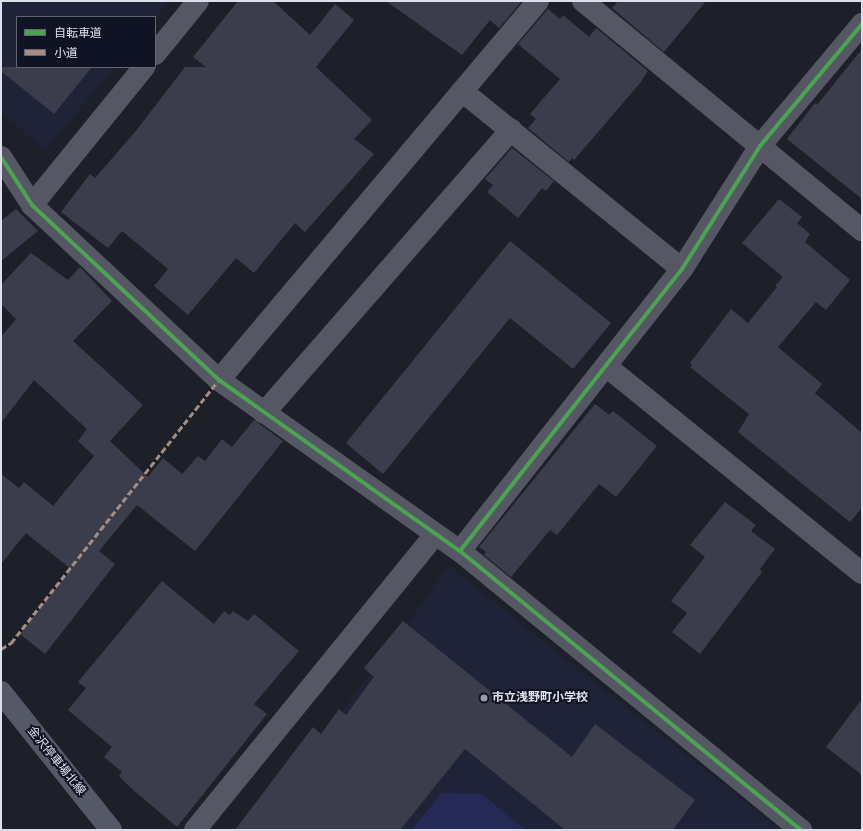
<!DOCTYPE html>
<meta charset="utf-8">
<style>
body{margin:0}
#map{position:relative;width:863px;height:831px;overflow:hidden;background:#1e2029;font-family:Signika,"Noto Sans JP",sans-serif}
div>[style]{position:absolute}
[style*='--x']{left:calc(var(--x)*1px);top:calc(var(--y)*1px);width:calc(var(--w)*1px);rotate:calc(var(--a)*1deg)}
.built>*{inset:0;background:#1e2338}
.green>*{inset:0;background:#242a55}
.building>*{inset:0;background:#3b3d4d}
.minor>*{height:22px;margin:-11px;padding:0 11px;transform-origin:11px;border-radius:11px;background:#555765}
.major>*{height:22px;margin:-11px;padding:0 11px;transform-origin:11px;border-radius:11px;background:#555867}
.quiet>*{height:3px;margin-top:-1.5px;transform-origin:0;background:repeating-linear-gradient(90deg,#a88b81 0 6px,transparent 0 9px)}
.cycleway>*{height:4px;margin:-2px;padding:0 2px;transform-origin:2px;border-radius:2px;background:#4ca352}
.dots>*{width:11px;height:11px;translate:-50% -50%;box-sizing:border-box;border:2px solid #101323;border-radius:50%}
span{translate:-50% -50%;white-space:nowrap;text-align:center;line-height:1.15;-webkit-text-stroke:4px #101323;paint-order:stroke}
.poi-label{font-size:12px;color:#dde0ec;font-weight:700}
.left{translate:0 -50%;text-align:left}
.street-label{font-size:12px;color:#dde0ec}
.frame{position:absolute;inset:0;border:2px solid #dde0ec;pointer-events:none}
.legend{position:absolute;left:16px;top:16px;width:140px;height:52px;box-sizing:border-box;background:#101323;border:1px solid #626573;margin:0;padding:5px 7px;list-style:none;font-size:12px;color:#dde0ec}
.legend li{display:flex;align-items:center;gap:8px;height:20px}
.legend b{width:20px;border:1px solid #626573}
</style>
<div id="map">
<div class="built">
<i style="clip-path:polygon(1px 1px,170px 1px,155px 19px,155px 17px,17px 17px,17px 67px,115px 67px,45px 151px,1px 111px)"></i>
<i style="clip-path:polygon(449px 566px,781px 830px,256px 830px)"></i>
</div>
<div class="green">
<i style="clip-path:polygon(442px 793px,482px 794px,525px 830px,411px 830px)"></i>
</div>
<div class="building">
<i style="clip-path:polygon(238px 1px,273px 1px,310px 35px,335px 4px,354px 20px,316px 67px,372px 120px,354px 139px,374px 154px,305px 232px,295px 223px,254px 273px,236px 258px,188px 315px,154px 286px,168px 269px,122px 231px,108px 248px,61px 212px,90px 174px,95px 178px,135px 132px,185px 67px,206px 67px,193px 57px)"></i>
<i style="clip-path:polygon(386px 1px,522px 1px,499px 28px,490px 20px,462px 55px)"></i>
<i style="clip-path:polygon(618px 1px,706px 1px,664px 52px,612px 8px)"></i>
<i style="clip-path:polygon(548px 9px,560px 19px,563px 15px,589px 37px,596px 28px,648px 71px,641px 82px,574px 160px,572px 158px,569px 162px,528px 128px,536px 119px,530px 114px,560px 79px,518px 44px)"></i>
<i style="clip-path:polygon(862px 49px,862px 199px,787px 139px,815px 103px,817px 105px)"></i>
<i style="clip-path:polygon(1px 67px,92px 67px,54px 114px,1px 71px)"></i>
<i style="clip-path:polygon(512px 148px,554px 181px,546px 191px,542px 188px,518px 218px,487px 192px,493px 185px,485px 179px)"></i>
<i style="clip-path:polygon(779px 199px,802px 217px,797px 223px,810px 234px,805px 242px,850px 280px,826px 310px,816px 302px,778px 347px,822px 384px,815px 393px,862px 433px,862px 508px,850px 522px,738px 432px,749px 414px,690px 367px,692px 366px,690px 363px,731px 309px,748px 323px,777px 287px,775px 286px,783px 277px,742px 243px)"></i>
<i style="clip-path:polygon(16px 209px,38px 231px,1px 261px,1px 221px)"></i>
<i style="clip-path:polygon(510px 241px,611px 323px,573px 369px,510px 318px,383px 474px,346px 443px)"></i>
<i style="clip-path:polygon(31px 253px,68px 280px,80px 267px,112px 301px,73px 341px,143px 405px,110px 441px,148px 477px,163px 458px,182px 474px,198px 456px,205px 461px,222px 439px,232px 447px,254px 420px,283px 441px,195px 551px,137px 505px,99px 551px,115px 564px,45px 654px,20px 634px,71px 569px,26px 533px,1px 564px,1px 474px,19px 488px,24px 482px,53px 506px,94px 456px,78px 441px,87px 429px,34px 380px,1px 423px,1px 337px,16px 319px,1px 304px,1px 285px)"></i>
<i style="clip-path:polygon(595px 404px,609px 415px,613px 411px,657px 446px,616px 497px,599px 484px,557px 535px,550px 530px,511px 577px,484px 555px,486px 552px,479px 547px)"></i>
<i style="clip-path:polygon(725px 502px,756px 525px,751px 531px,775px 549px,760px 569px,762px 572px,700px 654px,672px 632px,687px 613px,671px 601px,705px 557px,690px 545px)"></i>
<i style="clip-path:polygon(162px 581px,214px 624px,224px 611px,230px 615px,233px 611px,248px 621px,254px 614px,299px 651px,254px 704px,267px 714px,177px 827px,132px 789px,119px 776px,122px 772px,104px 757px,112px 747px,68px 710px,86px 688px,78px 682px)"></i>
<i style="clip-path:polygon(403px 621px,572px 757px,595px 724px,695px 800px,673px 830px,565px 830px,465px 749px,400px 830px,235px 830px,313px 727px,321px 734px,339px 709px,346px 715px,374px 677px,364px 668px)"></i>
<i style="clip-path:polygon(862px 699px,862px 775px,826px 747px)"></i>
</div>
<div class="minor">
<i style="--x:583;--y:1;--w:361;--a:39.4"></i>
<i style="--x:155;--y:54;--w:68;--a:-50.9"></i>
<i style="--x:462;--y:91;--w:283;--a:39"></i>
<i style="--x:1;--y:157;--w:57;--a:57.1"></i>
<i style="--x:32;--y:205;--w:256;--a:43.1"></i>
<i style="--x:219;--y:380;--w:296;--a:35.4"></i>
<i style="--x:460;--y:551;--w:441;--a:39.3"></i>
<i style="--x:32;--y:205;--w:178;--a:-50.9"></i>
<i style="--x:606;--y:366;--w:329;--a:39"></i>
<i style="--x:219;--y:380;--w:495;--a:-49.9"></i>
<i style="--x:264;--y:413;--w:376;--a:-48.9"></i>
<i style="--x:460;--y:551;--w:359;--a:-51.8"></i>
<i style="--x:682;--y:269;--w:146;--a:-57.6"></i>
<i style="--x:760;--y:146;--w:159;--a:-50.1"></i>
<i style="--x:195;--y:830;--w:380;--a:-50.9"></i>
</div>
<div class="major">
<i style="--x:1;--y:692;--w:176;--a:51.4"></i>
</div>
<div class="quiet">
<i style="--x:1;--y:649;--w:12;--a:-31"></i>
<i style="--x:11;--y:643;--w:335;--a:-51.7"></i>
</div>
<div class="cycleway">
<i style="--x:1;--y:157;--w:57;--a:57.1"></i>
<i style="--x:32;--y:205;--w:256;--a:43.1"></i>
<i style="--x:219;--y:380;--w:296;--a:35.4"></i>
<i style="--x:460;--y:551;--w:441;--a:39.3"></i>
<i style="--x:460;--y:551;--w:359;--a:-51.8"></i>
<i style="--x:682;--y:269;--w:146;--a:-57.6"></i>
<i style="--x:760;--y:146;--w:159;--a:-50.1"></i>
</div>
<div class="dots">
<i style="left:484px;top:698px;background:#9a9da8"></i>
</div>
<div class="poi-label">
<span class="left" style="left:492px;top:698px">市立浅野町小学校</span>
</div>
<div class="street-label">
<span style="left:56px;top:761px;rotate:51deg">金沢停車場北線</span>
</div>
<div class="frame"></div>
<ul class="legend">
<li><b style="height:5px;background:#4ca352"></b>自転車道</li>
<li><b style="height:5px;background:#a88b81"></b>小道</li>
</ul>
</div>
